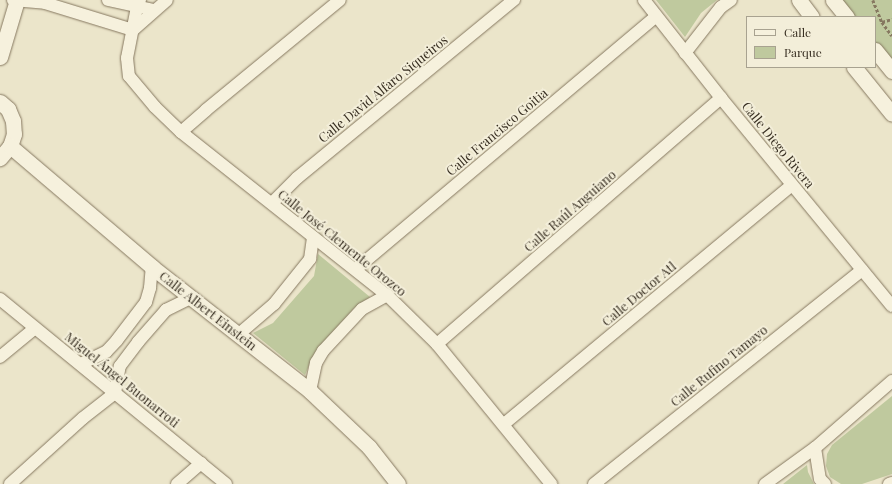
<!DOCTYPE html>
<meta charset="utf-8">
<style>
body{margin:0}
#map{position:relative;width:892px;height:484px;overflow:hidden;background:#ebe5ca;font-family:"Playfair Display",serif}
div>[style]{position:absolute}
[style*='--x']{left:calc(var(--x)*1px);top:calc(var(--y)*1px);width:calc(var(--w)*1px);rotate:calc(var(--a)*1deg)}
.green>*{inset:0;background:#bfc99e}
.path>*{height:2.5px;margin-top:-1.25px;transform-origin:0;background:repeating-linear-gradient(90deg,#867860 0 3px,transparent 0 5px)}
.roads{filter:drop-shadow(0 0 1px #867860) drop-shadow(0 0 1px #867860)}
.minor>*{height:12px;margin:-6px;padding:0 6px;transform-origin:6px;border-radius:6px;background:#f6f1dd}
.tertiary>*{height:15px;margin:-7.5px;padding:0 7.5px;transform-origin:7.5px;border-radius:7.5px;background:#f6f1dd}
span{translate:-50% -50%;white-space:nowrap;text-align:center;line-height:1.15;-webkit-text-stroke:4px #f3eed9;paint-order:stroke}
.street-label{font-size:13px;color:#382f22}
.legend{position:absolute;left:746px;top:16px;width:130px;height:52px;box-sizing:border-box;background:#f3eed9;border:1px solid #a8a290;margin:0;padding:5px 7px;list-style:none;font-size:12px;color:#382f22}
.legend li{display:flex;align-items:center;gap:8px;height:20px}
.legend b{width:20px;border:1px solid #a8a290}
</style>
<div id="map">
<div class="green">
<i style="clip-path:polygon(656px 0,717px 0,701px 13px,685px 37px)"></i>
<i style="clip-path:polygon(830px 0,892px 0,892px 75px,875px 55px,875px 17px,844px 17px)"></i>
<i style="clip-path:polygon(318px 254px,370px 297px,355px 307px,313px 356px,305px 375px,253px 333px,273px 323px,314px 276px)"></i>
<i style="clip-path:polygon(892px 396px,892px 474px,862px 484px,841px 484px,830px 477px,826px 466px,827px 454px,832px 445px)"></i>
<i style="clip-path:polygon(807px 465px,808px 472px,814px 484px,783px 484px)"></i>
</div>
<div class="path">
<i style="--x:873;--y:0;--w:24;--a:68"></i>
<i style="--x:882;--y:22;--w:17;--a:54"></i>
<i style="--x:882;--y:22;--w:10;--a:-17"></i>
</div>
<div class="roads">
<div class="minor">
<i style="--x:13;--y:0;--w:32;--a:5"></i>
<i style="--x:45;--y:3;--w:92;--a:17.1"></i>
<i style="--x:108;--y:0;--w:47;--a:12.3"></i>
<i style="--x:140;--y:0;--w:8;--a:113"></i>
<i style="--x:137;--y:7;--w:52;--a:101.1"></i>
<i style="--x:127;--y:58;--w:18;--a:84"></i>
<i style="--x:129;--y:76;--w:40;--a:50"></i>
<i style="--x:155;--y:107;--w:36;--a:44"></i>
<i style="--x:181;--y:132;--w:263;--a:38.4"></i>
<i style="--x:387;--y:295;--w:70;--a:44.4"></i>
<i style="--x:437;--y:344;--w:181;--a:50.8"></i>
<i style="--x:644;--y:0;--w:125;--a:51.8"></i>
<i style="--x:721;--y:98;--w:269;--a:50.6"></i>
<i style="--x:133;--y:30;--w:45;--a:-41.4"></i>
<i style="--x:685;--y:53;--w:58;--a:-52"></i>
<i style="--x:721;--y:7;--w:12;--a:-35"></i>
<i style="--x:181;--y:132;--w:33;--a:-41"></i>
<i style="--x:206;--y:110;--w:173;--a:-39.4"></i>
<i style="--x:272;--y:203;--w:35;--a:-45"></i>
<i style="--x:297;--y:178;--w:281;--a:-39.4"></i>
<i style="--x:356;--y:269;--w:392;--a:-40.1"></i>
<i style="--x:0;--y:299;--w:292;--a:39.3"></i>
<i style="--x:239;--y:334;--w:46;--a:-40.6"></i>
<i style="--x:274;--y:304;--w:58;--a:-51.3"></i>
<i style="--x:310;--y:259;--w:22;--a:-82"></i>
<i style="--x:437;--y:344;--w:376;--a:-40.9"></i>
<i style="--x:0;--y:357;--w:45;--a:-39.6"></i>
<i style="--x:81;--y:364;--w:28;--a:-26"></i>
<i style="--x:106;--y:352;--w:16;--a:-47"></i>
<i style="--x:117;--y:340;--w:48;--a:-52.7"></i>
<i style="--x:146;--y:302;--w:15;--a:-74"></i>
<i style="--x:150;--y:288;--w:21;--a:-85"></i>
<i style="--x:310;--y:391;--w:29;--a:-78"></i>
<i style="--x:316;--y:363;--w:14;--a:-60"></i>
<i style="--x:323;--y:351;--w:57;--a:-47.1"></i>
<i style="--x:362;--y:309;--w:29;--a:-29"></i>
<i style="--x:504;--y:424;--w:374;--a:-39.7"></i>
<i style="--x:815;--y:448;--w:31;--a:81"></i>
<i style="--x:820;--y:479;--w:7;--a:45"></i>
<i style="--x:10;--y:484;--w:98;--a:-42.1"></i>
<i style="--x:83;--y:418;--w:41;--a:-38"></i>
<i style="--x:115;--y:393;--w:27;--a:-80"></i>
<i style="--x:120;--y:366;--w:30;--a:-53"></i>
<i style="--x:138;--y:342;--w:43;--a:-48.8"></i>
<i style="--x:166;--y:310;--w:28;--a:-26"></i>
<i style="--x:177;--y:484;--w:32;--a:-41"></i>
<i style="--x:594;--y:484;--w:343;--a:-38.6"></i>
<i style="--x:765;--y:484;--w:62;--a:-35.8"></i>
<i style="--x:815;--y:448;--w:102;--a:-41"></i>
<i style="--x:889;--y:484;--w:3;--a:-18"></i>
</div>
<div class="tertiary">
<i style="--x:799;--y:0;--w:21;--a:53"></i>
<i style="--x:833;--y:0;--w:22;--a:51"></i>
<i style="--x:875;--y:50;--w:27;--a:51"></i>
<i style="--x:0;--y:57;--w:59;--a:-73.4"></i>
<i style="--x:854;--y:67;--w:60;--a:51"></i>
<i style="--x:0;--y:102;--w:11;--a:41"></i>
<i style="--x:8;--y:109;--w:13;--a:67"></i>
<i style="--x:13;--y:121;--w:13;--a:86"></i>
<i style="--x:14;--y:134;--w:13;--a:108"></i>
<i style="--x:10;--y:146;--w:16;--a:130"></i>
<i style="--x:10;--y:146;--w:187;--a:40.4"></i>
<i style="--x:152;--y:267;--w:201;--a:38.1"></i>
<i style="--x:310;--y:391;--w:81;--a:43.5"></i>
<i style="--x:369;--y:447;--w:47;--a:51.9"></i>
</div>
</div>
<div class="street-label">
<span style="left:383px;top:89px;rotate:-39deg">Calle David Alfaro Siqueiros</span>
<span style="left:497px;top:132px;rotate:-40deg">Calle Francisco Goitia</span>
<span style="left:778px;top:145px;rotate:51deg">Calle Diego Rivera</span>
<span style="left:570px;top:211px;rotate:-41deg">Calle Raúl Anguiano</span>
<span style="left:342px;top:243px;rotate:39deg">Calle José Clemente Orozco</span>
<span style="left:639px;top:294px;rotate:-40deg">Calle Doctor Atl</span>
<span style="left:208px;top:311px;rotate:38deg">Calle Albert Einstein</span>
<span style="left:719px;top:366px;rotate:-39deg">Calle Rufino Tamayo</span>
<span style="left:122px;top:380px;rotate:39deg">Miguel Ángel Buonarroti</span>
</div>
<ul class="legend">
<li><b style="height:5px;background:#f6f1dd"></b>Calle</li>
<li><b style="height:11px;background:#bfc99e"></b>Parque</li>
</ul>
</div>
